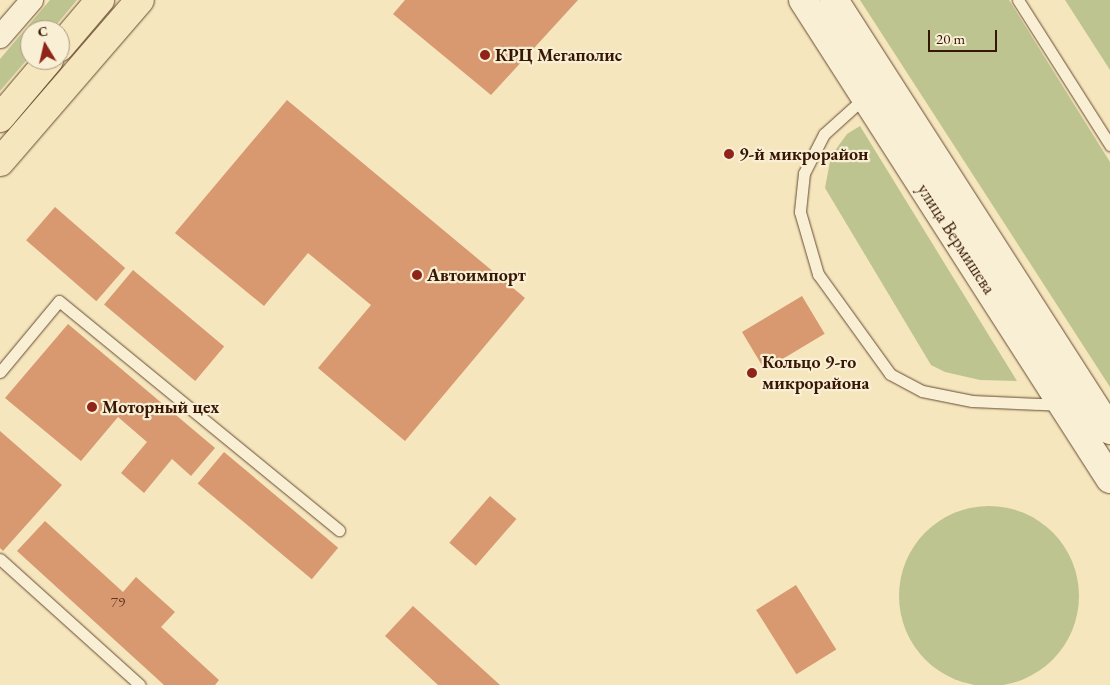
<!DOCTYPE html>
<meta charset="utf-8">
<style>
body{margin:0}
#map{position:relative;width:1110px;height:685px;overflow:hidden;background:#f6e6bd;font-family:"EB Garamond",serif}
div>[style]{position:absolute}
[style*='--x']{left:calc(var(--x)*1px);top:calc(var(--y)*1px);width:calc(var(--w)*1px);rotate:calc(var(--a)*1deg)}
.green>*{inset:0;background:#bdc490}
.round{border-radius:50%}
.building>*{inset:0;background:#d89870;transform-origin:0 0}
.roads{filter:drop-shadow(0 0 1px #674b32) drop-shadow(0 0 1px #674b32)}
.service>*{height:11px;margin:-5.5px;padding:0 5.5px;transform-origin:5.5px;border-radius:5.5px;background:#f9efd4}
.minor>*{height:22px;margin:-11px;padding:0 11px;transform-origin:11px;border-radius:11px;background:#f9efd4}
.secondary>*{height:28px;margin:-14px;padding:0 14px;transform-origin:14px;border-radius:14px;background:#f9efd4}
.primary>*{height:28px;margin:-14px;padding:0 14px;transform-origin:14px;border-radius:14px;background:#f6e6bd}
.dots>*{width:14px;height:14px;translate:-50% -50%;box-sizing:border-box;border:2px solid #f9efd4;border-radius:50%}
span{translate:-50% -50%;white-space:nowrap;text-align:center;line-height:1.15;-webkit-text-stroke:4.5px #f9efd4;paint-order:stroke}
.number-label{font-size:15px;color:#5f371f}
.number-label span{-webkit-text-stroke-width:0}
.poi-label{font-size:18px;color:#371704;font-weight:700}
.left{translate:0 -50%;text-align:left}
.street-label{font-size:18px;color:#371704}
.north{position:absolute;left:20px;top:20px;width:50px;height:50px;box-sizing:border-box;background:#f9efd4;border:1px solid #ab9981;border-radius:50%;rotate:351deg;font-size:14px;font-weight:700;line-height:20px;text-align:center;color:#371704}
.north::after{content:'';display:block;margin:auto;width:18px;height:22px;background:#8f2418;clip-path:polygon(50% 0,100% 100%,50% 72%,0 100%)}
.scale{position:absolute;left:928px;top:30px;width:69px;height:22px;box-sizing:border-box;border:2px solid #371704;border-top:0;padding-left:6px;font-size:15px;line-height:18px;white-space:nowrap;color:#371704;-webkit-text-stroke:4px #f9efd4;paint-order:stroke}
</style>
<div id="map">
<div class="green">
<i style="clip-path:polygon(50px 0,77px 0,52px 30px,30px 30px,30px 56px,0 91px,0 59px)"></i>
<i style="clip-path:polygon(860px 0,1009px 0,1110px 162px,1110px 387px)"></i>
<i style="clip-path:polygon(1065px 0,1110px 0,1110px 70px)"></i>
<i style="clip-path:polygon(860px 126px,980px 321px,1017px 381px,980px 380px,945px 372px,931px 365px,825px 188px,831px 156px,847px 134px)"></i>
<i class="round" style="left:899px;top:506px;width:180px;height:180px"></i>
</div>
<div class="building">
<i style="clip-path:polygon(405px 0,578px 0,491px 95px,393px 14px)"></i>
<i style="clip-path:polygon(287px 100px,525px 298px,405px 441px,318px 368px,371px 305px,308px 253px,264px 306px,175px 233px)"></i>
<i style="left:55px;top:207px;width:93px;height:44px;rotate:41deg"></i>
<i style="left:133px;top:270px;width:119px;height:45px;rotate:40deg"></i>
<i style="left:802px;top:296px;width:44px;height:70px;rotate:59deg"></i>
<i style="clip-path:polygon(68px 324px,215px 448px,191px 476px,172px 459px,144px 493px,121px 473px,147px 442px,118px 417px,81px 461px,5px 398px)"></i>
<i style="clip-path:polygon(0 431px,62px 485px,3px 551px,0 548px)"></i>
<i style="left:224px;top:452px;width:149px;height:41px;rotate:40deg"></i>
<i style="left:490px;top:496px;width:35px;height:62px;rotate:41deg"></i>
<i style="clip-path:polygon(45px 521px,123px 592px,136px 577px,175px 612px,161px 627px,219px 680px,215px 685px,164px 685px,17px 551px)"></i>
<i style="left:796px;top:585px;width:76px;height:47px;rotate:58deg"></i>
<i style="clip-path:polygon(413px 606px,500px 685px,438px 685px,385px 636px)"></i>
</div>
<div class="roads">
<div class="service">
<i style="--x:1018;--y:0;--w:172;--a:57.6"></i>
<i style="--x:865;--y:97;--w:55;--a:137.9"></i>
<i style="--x:824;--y:134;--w:44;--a:117.1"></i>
<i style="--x:804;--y:173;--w:39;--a:96"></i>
<i style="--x:800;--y:212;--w:65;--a:73.8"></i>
<i style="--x:818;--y:274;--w:123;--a:54.2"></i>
<i style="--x:890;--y:374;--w:36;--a:28"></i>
<i style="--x:922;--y:391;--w:51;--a:11.3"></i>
<i style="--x:972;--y:401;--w:90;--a:2.5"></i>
<i style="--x:0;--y:372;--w:92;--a:-50.3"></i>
<i style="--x:59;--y:301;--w:362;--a:39.3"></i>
<i style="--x:0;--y:559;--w:188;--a:42"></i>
</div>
<div class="minor">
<i style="--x:0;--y:37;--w:49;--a:-49.1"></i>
</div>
<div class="secondary">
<i style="--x:803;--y:0;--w:569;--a:57.34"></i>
<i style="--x:834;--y:0;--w:511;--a:57.31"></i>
</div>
<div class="primary">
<i style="--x:60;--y:47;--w:62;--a:-49.6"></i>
<i style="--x:0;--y:118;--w:76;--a:-49.8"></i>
<i style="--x:0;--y:162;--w:214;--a:-49.2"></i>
</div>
</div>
<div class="dots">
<i style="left:485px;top:55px;background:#8f2418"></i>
<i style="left:729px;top:154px;background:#8f2418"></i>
<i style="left:417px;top:275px;background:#8f2418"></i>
<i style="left:752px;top:373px;background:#8f2418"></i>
<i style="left:92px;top:407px;background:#8f2418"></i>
</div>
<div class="number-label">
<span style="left:118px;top:602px">79</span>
</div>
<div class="poi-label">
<span class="left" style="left:495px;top:55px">КРЦ Мегаполис</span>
<span class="left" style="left:739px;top:154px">9-й микрорайон</span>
<span class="left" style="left:427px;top:275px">Автоимпорт</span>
<span class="left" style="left:762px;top:373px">Кольцо 9-го<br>микрорайона</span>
<span class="left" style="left:102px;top:407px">Моторный цех</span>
</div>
<div class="street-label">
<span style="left:956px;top:239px;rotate:57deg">улица Вермишева</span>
</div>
<div class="north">С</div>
<div class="scale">20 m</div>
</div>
